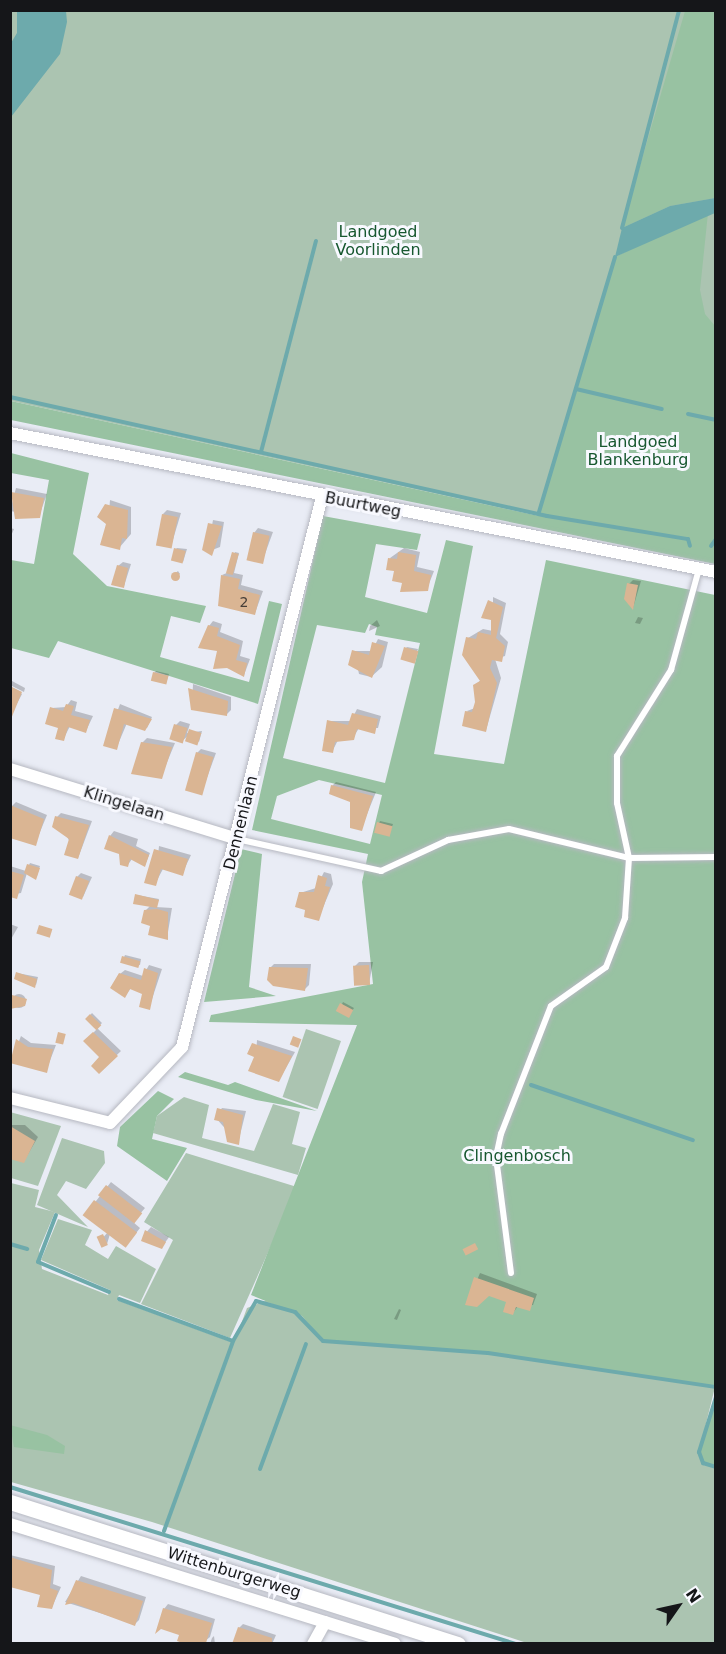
<!DOCTYPE html>
<style>
body{margin:0}
#map{position:relative;width:726px;height:1654px;overflow:hidden;background:#e9ecf5;font-family:"DejaVu Sans",sans-serif}
div>[style]{position:absolute}
[style*='--x']{left:calc(var(--x)*1px);top:calc(var(--y)*1px);width:calc(var(--w)*1px);rotate:calc(var(--a)*1deg)}
.green>*{inset:0;background:#abc4b1;transform-origin:0 0}
.forest>*{inset:0;background:#98c2a2}
.water>*{inset:0;background:#6daaac}
.shadow>*{inset:0;background:#0003}
.round{border-radius:50%}
.stream>*{height:4px;margin:-2px;padding:0 2px;transform-origin:2px;border-radius:2px;background:#6daaac}
.building>*{inset:0;background:#dab593;transform-origin:0 0}
.roads{filter:drop-shadow(0 0 2px #b6b8c1) drop-shadow(0 0 2px #b6b8c1)}
.service>*{height:6px;margin:-3px;padding:0 3px;transform-origin:3px;border-radius:3px;background:#fff}
.minor>*{height:12px;margin:-6px;padding:0 6px;transform-origin:6px;border-radius:6px;background:#fff}
.tertiary>*{height:15px;margin:-7.5px;padding:0 7.5px;transform-origin:7.5px;border-radius:7.5px;background:#fff}
span{translate:-50% -50%;white-space:nowrap;text-align:center;line-height:1.15;-webkit-text-stroke:6px #f8f9ff;paint-order:stroke}
.number-label{font-size:14px;color:#463e38}
.number-label span{-webkit-text-stroke-width:0}
.park-label{font-size:16px;color:#175830}
.street-label{font-size:16px;color:#151619}
.frame{position:absolute;inset:0;border:12px solid #151619;pointer-events:none}
.north{position:absolute;left:648px;top:1576px;width:60px;height:60px;-webkit-text-stroke:4px #f8f9ff;paint-order:stroke;rotate:56deg;font-size:16px;font-weight:700;line-height:24px;text-align:center;color:#151619}
.north::after{content:'';display:block;margin:auto;width:21px;height:27px;background:#151619;clip-path:polygon(50% 0,100% 100%,50% 72%,0 100%)}
</style>
<div id="map">
<div class="green">
<i style="clip-path:polygon(11px 11px,715px 11px,716px 539px,539px 516px,11px 401px)"></i>
<i style="left:306px;top:1029px;width:37px;height:72px;rotate:19deg"></i>
<i style="clip-path:polygon(184px 1097px,209px 1105px,202px 1138px,254px 1151px,273px 1104px,300px 1112px,292px 1144px,306px 1148px,298px 1175px,153px 1133px,157px 1116px)"></i>
<i style="clip-path:polygon(10px 1112px,61px 1126px,38px 1186px,11px 1178px)"></i>
<i style="clip-path:polygon(62px 1138px,104px 1151px,105px 1163px,86px 1189px,66px 1181px,57px 1195px,88px 1227px,37px 1205px)"></i>
<i style="clip-path:polygon(186px 1153px,297px 1187px,230px 1338px,141px 1304px,173px 1240px,144px 1222px)"></i>
<i style="clip-path:polygon(11px 1183px,39px 1190px,35px 1207px,55px 1212px,39px 1250px,42px 1269px,108px 1295px,110px 1290px,41px 1260px,58px 1219px,92px 1230px,85px 1245px,108px 1259px,116px 1246px,156px 1269px,140px 1303px,119px 1295px,117px 1300px,234px 1343px,247px 1308px,268px 1300px,302px 1316px,323px 1341px,488px 1353px,715px 1387px,699px 1452px,703px 1463px,715px 1467px,715px 1643px,527px 1643px,152px 1522px,11px 1482px,10px 1246px,29px 1248px,11px 1243px)"></i>
</div>
<div class="forest">
<i style="clip-path:polygon(685px 11px,715px 11px,715px 198px,670px 206px,622px 228px)"></i>
<i style="clip-path:polygon(708px 213px,700px 290px,705px 314px,715px 326px,715px 564px,11px 420px,11px 401px,539px 516px,615px 257px)"></i>
<i style="clip-path:polygon(11px 453px,89px 473px,73px 554px,107px 586px,206px 606px,200px 623px,171px 616px,160px 657px,249px 682px,269px 601px,282px 604px,258px 704px,58px 641px,49px 658px,11px 648px,11px 560px,34px 564px,49px 480px,11px 473px)"></i>
<i style="clip-path:polygon(evenodd,323px 516px,421px 534px,417px 550px,376px 544px,365px 597px,427px 613px,446px 540px,473px 546px,434px 754px,504px 764px,546px 560px,715px 595px,715px 1387px,488px 1353px,323px 1341px,302px 1316px,251px 1295px,357px 1025px,209px 1022px,211px 1015px,373px 984px,362px 882px,368px 854px,252px 830px,323px 516px,369px 624px,377px 627px,375px 635px,420px 643px,385px 783px,283px 758px,317px 625px,365px 633px,369px 624px,323px 516px,319px 780px,382px 795px,370px 844px,271px 819px,277px 796px,319px 780px)"></i>
<i style="clip-path:polygon(241px 849px,262px 854px,249px 987px,276px 996px,204px 1002px)"></i>
<i style="clip-path:polygon(185px 1072px,228px 1085px,235px 1082px,317px 1111px,256px 1100px,178px 1077px)"></i>
<i style="clip-path:polygon(158px 1091px,174px 1099px,157px 1116px,152px 1139px,187px 1148px,167px 1181px,117px 1146px,120px 1127px)"></i>
<i style="clip-path:polygon(715px 1397px,716px 1467px,715px 1467px,703px 1463px,699px 1452px)"></i>
<i style="clip-path:polygon(10px 1425px,47px 1435px,65px 1446px,64px 1454px,14px 1447px)"></i>
</div>
<div class="water">
<i style="clip-path:polygon(17px 11px,66px 11px,67px 22px,60px 54px,11px 117px,11px 43px,17px 33px)"></i>
<i style="clip-path:polygon(715px 198px,715px 213px,615px 257px,622px 228px,670px 206px)"></i>
</div>
<div class="shadow">
<i style="clip-path:polygon(16px 488px,47px 494px,39px 516px,10px 511px)"></i>
<i style="clip-path:polygon(110px 500px,131px 507px,131px 534px,119px 548px,108px 524px)"></i>
<i style="clip-path:polygon(167px 510px,181px 513px,171px 546px,163px 514px)"></i>
<i style="clip-path:polygon(213px 520px,224px 522px,220px 547px,207px 552px)"></i>
<i style="clip-path:polygon(10px 528px,14px 529px,10px 538px)"></i>
<i style="clip-path:polygon(258px 528px,273px 532px,262px 562px,254px 533px)"></i>
<i style="clip-path:polygon(177px 548px,187px 549px,183px 562px,176px 549px)"></i>
<i style="clip-path:polygon(404px 548px,420px 552px,417px 567px,434px 571px,427px 589px,402px 591px,403px 582px,390px 558px)"></i>
<i style="clip-path:polygon(235px 552px,239px 553px,234px 573px,243px 575px,241px 585px,263px 591px,255px 613px,222px 575px,229px 572px)"></i>
<i style="clip-path:polygon(123px 562px,131px 564px,124px 586px,118px 566px)"></i>
<i style="clip-path:polygon(178px 571px,180px 574px,175px 578px,172px 576px)"></i>
<i style="clip-path:polygon(633px 580px,641px 581px,633px 608px,629px 584px)"></i>
<i style="clip-path:polygon(493px 597px,506px 603px,500px 634px,508px 642px,505px 656px,495px 659px,501px 678px,486px 730px,467px 711px,475px 708px,475px 685px,481px 680px,468px 638px,483px 629px,493px 631px)"></i>
<i style="clip-path:polygon(638px 617px,643px 618px,640px 624px,635px 623px)"></i>
<i style="clip-path:polygon(377px 620px,380px 626px,369px 631px,370px 626px)"></i>
<i style="clip-path:polygon(213px 621px,222px 624px,220px 632px,243px 641px,240px 656px,250px 659px,244px 675px,218px 650px,209px 626px)"></i>
<i style="clip-path:polygon(378px 639px,388px 642px,382px 667px,371px 677px,359px 674px,354px 651px,372px 651px)"></i>
<i style="clip-path:polygon(407px 647px,418px 649px,414px 662px,406px 648px)"></i>
<i style="clip-path:polygon(156px 671px,169px 674px,166px 683px,154px 673px)"></i>
<i style="clip-path:polygon(12px 681px,25px 688px,24px 692px,10px 685px)"></i>
<i style="clip-path:polygon(193px 684px,231px 697px,231px 710px,227px 714px,192px 709px)"></i>
<i style="clip-path:polygon(10px 688px,22px 694px,12px 713px)"></i>
<i style="clip-path:polygon(71px 700px,77px 702px,75px 711px,93px 716px,86px 731px,70px 726px,63px 740px,52px 708px,66px 707px)"></i>
<i style="clip-path:polygon(120px 704px,152px 717px,147px 728px,127px 723px,116px 749px,105px 745px)"></i>
<i style="clip-path:polygon(357px 709px,381px 716px,378px 728px,359px 728px,353px 738px,338px 740px,332px 752px,328px 721px,351px 721px)"></i>
<i style="clip-path:polygon(180px 721px,190px 724px,187px 733px,202px 731px,199px 742px,189px 735px,181px 742px,176px 725px)"></i>
<i style="clip-path:polygon(147px 738px,175px 743px,163px 772px,142px 743px)"></i>
<i style="clip-path:polygon(201px 749px,216px 753px,201px 794px,197px 753px)"></i>
<i style="clip-path:polygon(336px 782px,376px 792px,361px 829px,351px 801px,332px 786px)"></i>
<i style="clip-path:polygon(16px 802px,47px 815px,35px 844px,12px 806px)"></i>
<i style="clip-path:polygon(61px 813px,92px 821px,78px 858px,57px 817px)"></i>
<i style="clip-path:polygon(380px 821px,393px 824px,389px 835px,379px 823px)"></i>
<i style="clip-path:polygon(114px 831px,138px 839px,136px 846px,150px 853px,145px 865px,132px 859px,127px 866px,110px 836px)"></i>
<i style="clip-path:polygon(159px 846px,191px 855px,182px 874px,163px 869px,155px 884px)"></i>
<i style="clip-path:polygon(30px 863px,40px 866px,37px 876px,27px 873px,21px 893px,10px 895px,10px 866px,26px 871px)"></i>
<i style="clip-path:polygon(324px 872px,331px 874px,333px 884px,318px 919px,300px 893px,316px 888px)"></i>
<i style="clip-path:polygon(81px 873px,92px 877px,83px 897px,77px 877px)"></i>
<i style="clip-path:polygon(137px 895px,159px 899px,156px 907px,172px 908px,167px 938px,152px 925px,146px 910px,151px 905px)"></i>
<i style="clip-path:polygon(10px 924px,18px 927px,10px 941px)"></i>
<i style="clip-path:polygon(125px 955px,141px 959px,140px 965px,122px 962px)"></i>
<i style="clip-path:polygon(359px 962px,373px 962px,369px 984px,355px 966px)"></i>
<i style="clip-path:polygon(274px 964px,311px 964px,309px 985px,305px 989px,270px 968px)"></i>
<i style="clip-path:polygon(149px 965px,162px 969px,149px 1008px,144px 993px,131px 988px,125px 996px,120px 974px,125px 970px,143px 976px)"></i>
<i style="clip-path:polygon(17px 973px,38px 977px,36px 985px)"></i>
<i class="round" style="left:12px;top:994px;width:14px;height:14px"></i>
<i style="clip-path:polygon(343px 1002px,354px 1008px,350px 1014px,342px 1004px)"></i>
<i style="clip-path:polygon(92px 1013px,102px 1023px,97px 1028px,121px 1051px,99px 1072px,102px 1057px,85px 1041px,97px 1029px,87px 1019px)"></i>
<i style="clip-path:polygon(21px 1036px,31px 1043px,56px 1045px,46px 1071px,11px 1061px)"></i>
<i style="clip-path:polygon(257px 1040px,295px 1052px,279px 1080px,256px 1057px)"></i>
<i style="clip-path:polygon(222px 1108px,246px 1111px,238px 1143px,215px 1117px)"></i>
<i style="clip-path:polygon(10px 1125px,25px 1125px,38px 1137px,24px 1161px,10px 1158px)"></i>
<i style="clip-path:polygon(111px 1182px,145px 1208px,133px 1222px,140px 1228px,130px 1241px,110px 1234px,107px 1244px,99px 1242px,108px 1232px,85px 1215px)"></i>
<i style="clip-path:polygon(151px 1227px,169px 1237px,162px 1247px,143px 1236px)"></i>
<i style="clip-path:polygon(480px 1273px,537px 1294px,533px 1305px,518px 1306px,513px 1313px,508px 1301px,489px 1294px,467px 1304px)"></i>
<i style="clip-path:polygon(399px 1309px,401px 1310px,397px 1320px,394px 1319px)"></i>
<i style="clip-path:polygon(10px 1555px,55px 1566px,53px 1584px,61px 1587px,52px 1607px,42px 1594px,10px 1586px)"></i>
<i style="clip-path:polygon(81px 1576px,146px 1597px,139px 1620px,135px 1624px,65px 1602px)"></i>
<i style="clip-path:polygon(168px 1604px,215px 1619px,210px 1637px,205px 1641px,181px 1634px,164px 1609px)"></i>
<i style="clip-path:polygon(243px 1624px,276px 1635px,272px 1644px,239px 1628px)"></i>
<i style="clip-path:polygon(214px 1636px,215px 1644px,210px 1644px,212px 1638px)"></i>
</div>
<div class="stream">
<i style="--x:622;--y:228;--w:225;--a:-75.3"></i>
<i style="--x:576;--y:389;--w:88;--a:13.1"></i>
<i style="--x:10;--y:397;--w:550;--a:12.49"></i>
<i style="--x:547;--y:516;--w:143;--a:9.3"></i>
<i style="--x:688;--y:539;--w:7;--a:74"></i>
<i style="--x:688;--y:414;--w:29;--a:12"></i>
<i style="--x:261;--y:452;--w:218;--a:-75.4"></i>
<i style="--x:539;--y:512;--w:266;--a:-73.4"></i>
<i style="--x:711;--y:546;--w:9;--a:-54"></i>
<i style="--x:531;--y:1085;--w:171;--a:18.8"></i>
<i style="--x:56;--y:1215;--w:50;--a:111"></i>
<i style="--x:38;--y:1262;--w:77;--a:22.9"></i>
<i style="--x:10;--y:1244;--w:18;--a:16"></i>
<i style="--x:119;--y:1299;--w:121;--a:20.2"></i>
<i style="--x:716;--y:1397;--w:58;--a:107.2"></i>
<i style="--x:699;--y:1452;--w:12;--a:70"></i>
<i style="--x:703;--y:1463;--w:14;--a:17"></i>
<i style="--x:260;--y:1469;--w:133;--a:-69.8"></i>
<i style="--x:10;--y:1487;--w:530;--a:17.24"></i>
<i style="--x:164;--y:1531;--w:202;--a:-70"></i>
<i style="--x:233;--y:1341;--w:46;--a:-60.1"></i>
<i style="--x:256;--y:1301;--w:41;--a:15.8"></i>
<i style="--x:295;--y:1312;--w:40;--a:46"></i>
<i style="--x:323;--y:1341;--w:165;--a:4.2"></i>
<i style="--x:488;--y:1353;--w:231;--a:8.5"></i>
</div>
<div class="building">
<i style="clip-path:polygon(11px 492px,44px 498px,40px 518px,15px 519px)"></i>
<i style="clip-path:polygon(105px 504px,128px 510px,127px 539px,122px 538px,120px 550px,100px 545px,106px 524px,97px 517px)"></i>
<i style="left:162px;top:514px;width:16px;height:32px;rotate:11deg"></i>
<i style="clip-path:polygon(208px 523px,222px 526px,212px 556px,202px 550px)"></i>
<i style="left:253px;top:532px;width:17px;height:29px;rotate:13deg"></i>
<i style="left:174px;top:548px;width:12px;height:13px;rotate:14deg"></i>
<i style="left:232px;top:552px;width:7px;height:22px;rotate:16deg"></i>
<i style="clip-path:polygon(398px 552px,416px 555px,414px 571px,431px 575px,428px 591px,400px 592px,402px 583px,392px 581px,394px 571px,386px 570px,388px 558px,397px 559px)"></i>
<i style="clip-path:polygon(117px 565px,128px 568px,124px 588px,111px 585px)"></i>
<i class="round" style="left:170.5px;top:571.5px;width:9px;height:9px"></i>
<i style="clip-path:polygon(221px 575px,240px 579px,238px 589px,260px 595px,255px 615px,218px 606px)"></i>
<i style="clip-path:polygon(627px 583px,638px 585px,633px 610px,624px 599px)"></i>
<i style="clip-path:polygon(488px 600px,503px 607px,496px 638px,505px 646px,502px 662px,492px 660px,490px 668px,497px 683px,486px 732px,462px 726px,465px 711px,472px 712px,475px 702px,473px 685px,480px 681px,462px 655px,466px 637px,476px 639px,478px 632px,491px 635px,491px 620px,481px 618px)"></i>
<i style="clip-path:polygon(208px 625px,219px 628px,217px 636px,240px 645px,236px 660px,247px 663px,244px 677px,227px 668px,213px 669px,217px 651px,198px 648px)"></i>
<i style="clip-path:polygon(372px 642px,385px 646px,372px 678px,348px 665px,352px 650px,369px 655px)"></i>
<i style="left:404px;top:647px;width:15px;height:13px;rotate:16deg"></i>
<i style="left:153px;top:672px;width:16px;height:9px;rotate:14deg"></i>
<i style="clip-path:polygon(10px 686px,22px 692px,11px 719px,10px 719px)"></i>
<i style="clip-path:polygon(188px 688px,228px 701px,227px 716px,191px 710px)"></i>
<i style="clip-path:polygon(66px 704px,74px 706px,71px 715px,90px 720px,86px 733px,68px 727px,64px 741px,55px 739px,58px 728px,45px 724px,50px 707px,63px 711px)"></i>
<i style="clip-path:polygon(114px 708px,152px 719px,145px 731px,124px 724px,117px 750px,103px 746px)"></i>
<i style="clip-path:polygon(352px 713px,378px 719px,375px 734px,357px 729px,354px 740px,335px 742px,333px 753px,322px 751px,327px 720px,348px 725px)"></i>
<i style="left:174px;top:724px;width:14px;height:16px;rotate:17deg"></i>
<i style="left:189px;top:729px;width:13px;height:13px;rotate:18deg"></i>
<i style="clip-path:polygon(141px 742px,172px 747px,162px 779px,131px 774px)"></i>
<i style="left:196px;top:752px;width:18px;height:40px;rotate:16deg"></i>
<i style="clip-path:polygon(331px 785px,373px 796px,362px 831px,350px 828px,350px 802px,329px 794px)"></i>
<i style="clip-path:polygon(10px 805px,44px 819px,36px 846px,10px 838px)"></i>
<i style="clip-path:polygon(55px 816px,89px 825px,78px 859px,64px 855px,69px 839px,52px 827px)"></i>
<i style="left:377px;top:822px;width:16px;height:11px;rotate:15deg"></i>
<i style="clip-path:polygon(109px 835px,149px 855px,145px 867px,130px 859px,128px 867px,120px 865px,119px 854px,104px 849px)"></i>
<i style="clip-path:polygon(154px 849px,188px 859px,183px 876px,161px 869px,156px 886px,144px 883px)"></i>
<i style="clip-path:polygon(27px 864px,40px 868px,36px 880px,24px 873px)"></i>
<i style="clip-path:polygon(10px 871px,24px 875px,17px 899px,10px 897px)"></i>
<i style="clip-path:polygon(318px 875px,327px 878px,325px 886px,330px 887px,319px 921px,304px 917px,305px 910px,295px 907px,299px 892px,314px 892px)"></i>
<i style="left:76px;top:876px;width:14px;height:20px;rotate:21deg"></i>
<i style="clip-path:polygon(135px 894px,159px 900px,157px 908px,133px 904px)"></i>
<i style="clip-path:polygon(157px 909px,168px 912px,168px 940px,148px 935px,150px 926px,141px 923px,144px 910px)"></i>
<i style="left:39px;top:925px;width:14px;height:9px;rotate:17deg"></i>
<i style="left:122px;top:956px;width:19px;height:7px;rotate:16deg"></i>
<i style="left:369px;top:965px;width:20px;height:16px;rotate:87deg"></i>
<i style="clip-path:polygon(269px 967px,308px 968px,305px 991px,273px 986px,267px 980px)"></i>
<i style="clip-path:polygon(144px 968px,158px 973px,150px 1010px,139px 1007px,142px 994px,130px 989px,125px 998px,110px 988px,119px 973px,141px 980px)"></i>
<i style="clip-path:polygon(16px 972px,37px 979px,35px 988px,14px 979px)"></i>
<i style="clip-path:polygon(12px 995px,27px 999px,25px 1006px,10px 1009px)"></i>
<i style="left:340px;top:1003px;width:15px;height:9px;rotate:28deg"></i>
<i style="left:90px;top:1014px;width:16px;height:7px;rotate:45deg"></i>
<i style="left:58px;top:1032px;width:8px;height:11px;rotate:14deg"></i>
<i style="clip-path:polygon(93px 1032px,118px 1056px,99px 1074px,91px 1066px,99px 1057px,83px 1041px)"></i>
<i style="left:293px;top:1036px;width:9px;height:9px;rotate:21deg"></i>
<i style="clip-path:polygon(16px 1039px,28px 1047px,53px 1049px,47px 1073px,10px 1063px)"></i>
<i style="clip-path:polygon(252px 1043px,292px 1056px,279px 1082px,248px 1071px,254px 1057px,247px 1054px)"></i>
<i style="clip-path:polygon(217px 1108px,243px 1115px,239px 1145px,227px 1142px,223px 1122px,214px 1120px)"></i>
<i style="clip-path:polygon(10px 1126px,35px 1141px,24px 1163px,10px 1159px)"></i>
<i style="left:106px;top:1185px;width:46px;height:13px;rotate:38deg"></i>
<i style="left:94px;top:1200px;width:54px;height:19px;rotate:37deg"></i>
<i style="clip-path:polygon(145px 1230px,166px 1242px,162px 1249px,141px 1241px)"></i>
<i style="left:103px;top:1234px;width:12px;height:7px;rotate:66deg"></i>
<i style="left:475px;top:1243px;width:7px;height:14px;rotate:63deg"></i>
<i style="clip-path:polygon(474px 1277px,534px 1298px,530px 1311px,516px 1307px,513px 1315px,503px 1312px,506px 1302px,489px 1296px,477px 1307px,465px 1305px)"></i>
<i style="clip-path:polygon(10px 1557px,52px 1570px,50px 1588px,58px 1591px,52px 1609px,37px 1607px,40px 1595px,10px 1587px)"></i>
<i style="clip-path:polygon(76px 1580px,143px 1601px,135px 1626px,73px 1603px,65px 1605px)"></i>
<i style="clip-path:polygon(163px 1608px,212px 1623px,206px 1643px,185px 1644px,177px 1641px,179px 1635px,161px 1629px,155px 1634px)"></i>
<i style="clip-path:polygon(238px 1627px,272px 1638px,272px 1644px,232px 1644px)"></i>
</div>
<div class="roads">
<div class="service">
<i style="--x:237;--y:839;--w:148;--a:12.5"></i>
<i style="--x:381;--y:871;--w:74;--a:-24.8"></i>
<i style="--x:448;--y:840;--w:62;--a:-10.2"></i>
<i style="--x:509;--y:829;--w:123;--a:13.6"></i>
<i style="--x:629;--y:858;--w:87;--a:-0.7"></i>
<i style="--x:511;--y:1273;--w:117;--a:-97.4"></i>
<i style="--x:496;--y:1157;--w:24;--a:-78"></i>
<i style="--x:501;--y:1134;--w:137;--a:-68.7"></i>
<i style="--x:551;--y:1006;--w:67;--a:-35.3"></i>
<i style="--x:606;--y:967;--w:53;--a:-68.8"></i>
<i style="--x:625;--y:918;--w:60;--a:-86.2"></i>
<i style="--x:629;--y:858;--w:56;--a:-102.3"></i>
<i style="--x:617;--y:803;--w:47;--a:-90"></i>
<i style="--x:617;--y:756;--w:102;--a:-57.9"></i>
<i style="--x:671;--y:670;--w:105;--a:-74.5"></i>
</div>
<div class="minor">
<i style="--x:10;--y:433;--w:720;--a:11.14"></i>
<i style="--x:10;--y:769;--w:238;--a:17.1"></i>
<i style="--x:10;--y:1098;--w:103;--a:14"></i>
<i style="--x:110;--y:1123;--w:105;--a:-46.5"></i>
<i style="--x:182;--y:1047;--w:568;--a:-75.72"></i>
<i style="--x:10;--y:1524;--w:403;--a:17.3"></i>
<i style="--x:313;--y:1644;--w:25;--a:-61"></i>
</div>
<div class="tertiary">
<i style="--x:10;--y:1502;--w:470;--a:17.6"></i>
</div>
</div>
<div class="number-label">
<span style="left:244px;top:602px">2</span>
</div>
<div class="park-label">
<span style="left:378px;top:241px">Landgoed<br>Voorlinden</span>
<span style="left:638px;top:451px">Landgoed<br>Blankenburg</span>
<span style="left:517px;top:1156px">Clingenbosch</span>
</div>
<div class="street-label">
<span style="left:363px;top:505px;rotate:11deg">Buurtweg</span>
<span style="left:124px;top:804px;rotate:17deg">Klingelaan</span>
<span style="left:241px;top:823px;rotate:-76deg">Dennenlaan</span>
<span style="left:234px;top:1573px;rotate:17deg">Wittenburgerweg</span>
</div>
<div class="frame"></div>
<div class="north">N</div>
</div>
